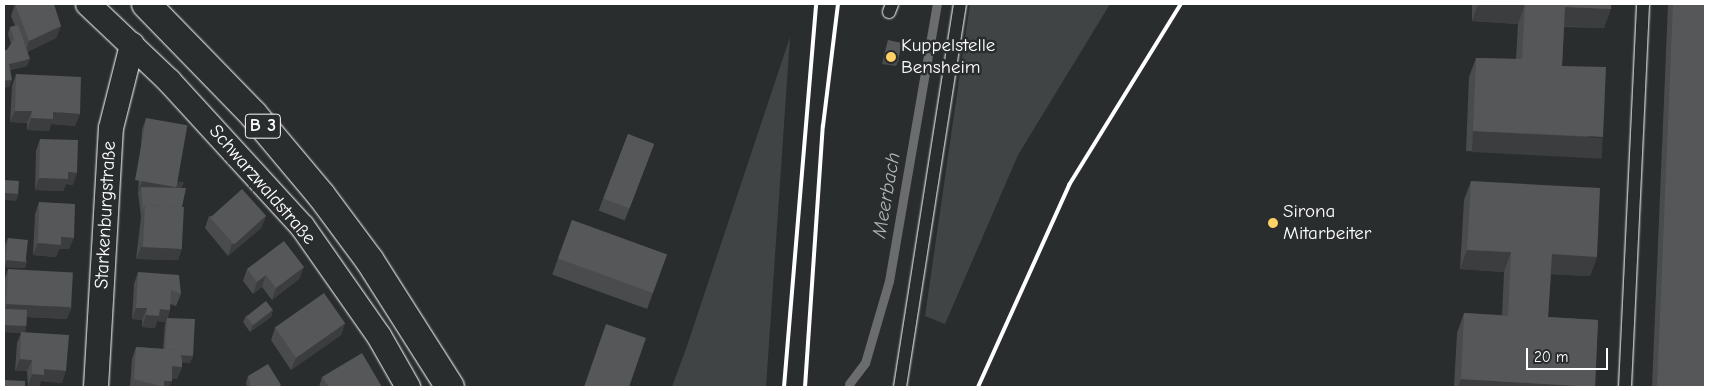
<!DOCTYPE html>
<meta charset="utf-8">
<style>
body{margin:0}
#map{position:relative;width:1709px;height:391px;overflow:hidden;background:#2a2d2e;font-family:"Comic Neue",sans-serif}
div>[style]{position:absolute}
[style*='--x']{left:calc(var(--x)*1px);top:calc(var(--y)*1px);width:calc(var(--w)*1px);rotate:calc(var(--a)*1deg)}
.green>*{inset:0;background:#414445}
.stream>*{height:9px;margin:-4.5px;padding:0 4.5px;transform-origin:4.5px;border-radius:4.5px;background:#6a6c6d}
.roads{filter:drop-shadow(0 0 1px #fff) drop-shadow(0 0 1px #fff)}
.lane>*{height:12px;margin:-6px;padding:0 6px;transform-origin:6px;border-radius:6px;background:#2a2d2e}
.street>*{height:24px;margin:-12px;padding:0 12px;transform-origin:12px;border-radius:12px;background:#2a2d2e}
.primary>*{height:28px;margin:-14px;padding:0 14px;transform-origin:14px;border-radius:14px;background:#2a2d2e}
.rail>*{height:4px;margin:-2px;padding:0 2px;transform-origin:2px;border-radius:2px;background:#fff}
.wall>*{inset:0;background:#494b4c;transform-origin:0 0}
.shaded-wall>*{inset:0;background:#3c3d3e;transform-origin:0 0}
.building>*{inset:0;background:#555758;transform-origin:0 0}
.dots>*{width:14px;height:14px;translate:-50% -50%;box-sizing:border-box;border:2px solid #2a2d2e;border-radius:50%}
span{translate:-50% -50%;white-space:nowrap;text-align:center;line-height:1.15;-webkit-text-stroke:5px #2a2d2e;paint-order:stroke}
.shield-label span{padding:1px 4px;background:#2a2d2e;border:1px solid;border-radius:4px;-webkit-text-stroke-width:0}
.shield-label{font-size:18px;color:#fff;font-weight:700}
.poi-label{font-size:19px;color:#fff}
.left{translate:0 -50%;text-align:left}
.street-label{font-size:19px;color:#fff}
.water-label{font-size:20px;color:#b4b6b6;font-style:italic}
.frame{position:absolute;inset:0;border:5px solid #fff;pointer-events:none}
.scale{position:absolute;left:1526px;top:348px;width:82px;height:22px;box-sizing:border-box;border:2px solid #fff;border-top:0;padding-left:6px;font-size:15px;line-height:18px;white-space:nowrap;color:#fff;-webkit-text-stroke:4px #2a2d2e;paint-order:stroke}
</style>
<div id="map">
<div class="green">
<i style="clip-path:polygon(970px 4px,1110px 4px,1018px 155px,945px 324px,925px 316px)"></i>
<i style="clip-path:polygon(790px 37px,766px 387px,672px 387px,688px 343px)"></i>
</div>
<div class="stream">
<i style="--x:849;--y:384;--w:26;--a:-53"></i>
<i style="--x:865;--y:363;--w:85;--a:-73.7"></i>
<i style="--x:889;--y:281;--w:281;--a:-80.2"></i>
</div>
<div class="roads">
<div class="lane">
<i style="--x:889;--y:12;--w:9;--a:-69"></i>
<i style="--x:900;--y:387;--w:388;--a:-81.1"></i>
<i style="--x:1625;--y:387;--w:383;--a:-87.3"></i>
</div>
<div class="street">
<i style="--x:88;--y:4;--w:112;--a:43.5"></i>
<i style="--x:169;--y:81;--w:197;--a:47.5"></i>
<i style="--x:302;--y:226;--w:134;--a:55"></i>
<i style="--x:379;--y:336;--w:59;--a:60.4"></i>
<i style="--x:96;--y:387;--w:259;--a:-86.7"></i>
<i style="--x:111;--y:128;--w:86;--a:-75.8"></i>
</div>
<div class="primary">
<i style="--x:146;--y:4;--w:153;--a:45.8"></i>
<i style="--x:253;--y:114;--w:106;--a:50"></i>
<i style="--x:321;--y:195;--w:82;--a:53.4"></i>
<i style="--x:370;--y:261;--w:149;--a:57.6"></i>
</div>
</div>
<div class="rail">
<i style="--x:784;--y:387;--w:384;--a:-85.2"></i>
<i style="--x:805;--y:387;--w:262;--a:-86.1"></i>
<i style="--x:823;--y:126;--w:123;--a:-83"></i>
<i style="--x:978;--y:387;--w:222;--a:-65.7"></i>
<i style="--x:1069;--y:185;--w:213;--a:-58.3"></i>
</div>
<div class="wall">
<i style="clip-path:polygon(15px 4px,61px 26px,56px 38px,27px 52px,27px 66px,10px 70px,9px 87px,7px 50px,11px 44px,8px 34px,10px 27px,15px 26px,11px 16px)"></i>
<i style="clip-path:polygon(1472px 4px,1611px 4px,1604px 28px,1564px 27px,1562px 66px,1596px 157px,1466px 151px,1469px 77px,1476px 58px,1516px 59px,1518px 24px,1472px 21px)"></i>
<i style="clip-path:polygon(1668px 4px,1705px 4px,1705px 387px,1652px 387px)"></i>
<i style="clip-path:polygon(888px 40px,899px 60px,896px 66px,882px 64px,886px 47px)"></i>
<i style="clip-path:polygon(16px 74px,75px 126px,51px 124px,49px 131px,27px 130px,27px 123px,10px 122px,12px 86px)"></i>
<i style="clip-path:polygon(146px 118px,181px 188px,182px 248px,178px 260px,136px 259px,141px 217px,138px 193px,142px 130px)"></i>
<i style="left:628px;top:134px;width:28px;height:82px;rotate:21deg"></i>
<i style="clip-path:polygon(40px 139px,73px 185px,66px 184px,63px 191px,35px 190px,36px 151px)"></i>
<i style="clip-path:polygon(1471px 181px,1597px 257px,1590px 276px,1551px 274px,1548px 317px,1598px 320px,1595px 387px,1454px 387px,1457px 333px,1464px 313px,1502px 315px,1504px 272px,1460px 269px,1464px 200px)"></i>
<i style="clip-path:polygon(39px 202px,69px 249px,59px 249px,56px 257px,33px 255px,35px 214px)"></i>
<i style="clip-path:polygon(209px 216px,266px 216px,261px 228px,228px 256px,205px 228px)"></i>
<i style="left:572px;top:220px;width:101px;height:58px;rotate:20deg"></i>
<i style="clip-path:polygon(8px 238px,27px 261px,25px 268px,4px 267px,5px 245px)"></i>
<i style="clip-path:polygon(304px 267px,299px 279px,272px 300px,262px 287px,253px 294px,243px 281px,247px 269px)"></i>
<i style="clip-path:polygon(8px 269px,67px 319px,27px 317px,24px 332px,62px 383px,41px 381px,39px 387px,28px 386px,27px 371px,15px 371px,17px 343px,21px 333px,4px 332px,4px 281px)"></i>
<i style="clip-path:polygon(138px 272px,181px 294px,176px 306px,170px 304px,170px 310px,166px 322px,157px 321px,155px 328px,142px 327px,142px 320px,132px 319px,134px 284px)"></i>
<i style="clip-path:polygon(273px 310px,271px 317px,250px 332px,243px 322px,246px 316px)"></i>
<i style="clip-path:polygon(167px 318px,193px 356px,190px 363px,182px 362px,182px 367px,177px 379px,172px 378px,169px 387px,130px 387px,132px 359px,136px 347px,163px 349px,165px 324px)"></i>
<i style="clip-path:polygon(345px 323px,341px 335px,291px 370px,271px 340px,275px 328px)"></i>
<i style="clip-path:polygon(248px 376px,281px 387px,247px 387px,246px 383px)"></i>
<i style="clip-path:polygon(322px 377px,382px 387px,319px 387px)"></i>
</div>
<div class="shaded-wall">
<i style="clip-path:polygon(1478px 4px,1525px 4px,1518px 24px,1472px 21px)"></i>
<i style="clip-path:polygon(1565px 7px,1611px 9px,1604px 28px,1558px 26px)"></i>
<i style="clip-path:polygon(61px 26px,56px 38px,25px 53px,29px 41px)"></i>
<i style="clip-path:polygon(30px 59px,27px 66px,7px 70px,9px 64px)"></i>
<i style="clip-path:polygon(12px 80px,9px 87px,4px 88px,4px 81px)"></i>
<i style="clip-path:polygon(15px 111px,32px 111px,27px 123px,10px 122px)"></i>
<i style="clip-path:polygon(53px 112px,80px 114px,75px 126px,51px 124px,49px 131px,27px 130px,31px 118px)"></i>
<i style="left:1473px;top:131px;width:130px;height:21px;rotate:3deg"></i>
<i style="clip-path:polygon(68px 172px,77px 173px,73px 185px,66px 184px,63px 191px,35px 190px,39px 178px)"></i>
<i style="clip-path:polygon(142px 181px,184px 182px,179px 194px,141px 187px,138px 193px)"></i>
<i style="clip-path:polygon(4px 193px,19px 194px,16px 201px,4px 200px)"></i>
<i style="clip-path:polygon(266px 216px,261px 228px,228px 256px,232px 244px)"></i>
<i style="clip-path:polygon(61px 237px,74px 238px,69px 249px,59px 249px,56px 257px,33px 255px,38px 243px)"></i>
<i style="clip-path:polygon(141px 247px,182px 248px,178px 260px,136px 259px)"></i>
<i style="clip-path:polygon(1467px 250px,1511px 252px,1504px 272px,1460px 269px)"></i>
<i style="clip-path:polygon(1552px 254px,1597px 257px,1590px 276px,1545px 274px)"></i>
<i style="clip-path:polygon(7px 260px,27px 261px,25px 268px,4px 267px)"></i>
<i style="clip-path:polygon(304px 267px,299px 279px,272px 300px,276px 288px)"></i>
<i style="clip-path:polygon(266px 275px,262px 287px,253px 294px,257px 282px)"></i>
<i style="clip-path:polygon(7px 304px,72px 307px,67px 319px,4px 316px,4px 312px)"></i>
<i style="clip-path:polygon(136px 308px,147px 308px,142px 320px,132px 319px)"></i>
<i style="clip-path:polygon(160px 309px,170px 310px,166px 322px,157px 321px,155px 328px,142px 327px,146px 315px)"></i>
<i style="clip-path:polygon(273px 310px,271px 317px,250px 332px,253px 325px)"></i>
<i style="clip-path:polygon(345px 323px,341px 335px,291px 370px,296px 358px)"></i>
<i style="left:4px;top:325px;width:22px;height:7px;rotate:3deg"></i>
<i style="clip-path:polygon(165px 354px,193px 356px,190px 363px,162px 361px)"></i>
<i style="clip-path:polygon(20px 359px,32px 360px,27px 371px,15px 371px)"></i>
<i style="clip-path:polygon(172px 366px,182px 367px,177px 379px,168px 378px)"></i>
<i style="clip-path:polygon(44px 369px,66px 371px,62px 383px,41px 381px,39px 387px,28px 386px,32px 374px)"></i>
<i style="clip-path:polygon(1461px 379px,1595px 387px,1458px 387px)"></i>
<i style="clip-path:polygon(164px 381px,172px 381px,169px 387px,164px 387px)"></i>
</div>
<div class="building">
<i style="clip-path:polygon(15px 4px,54px 4px,61px 26px,29px 41px)"></i>
<i style="clip-path:polygon(1520px 4px,1611px 4px,1611px 9px,1565px 7px,1562px 66px,1606px 67px,1603px 137px,1473px 131px,1476px 58px,1522px 59px,1525px 4px)"></i>
<i style="clip-path:polygon(1673px 4px,1705px 4px,1705px 387px,1657px 387px)"></i>
<i style="clip-path:polygon(18px 25px,30px 59px,9px 64px,12px 80px,4px 81px,4px 50px,7px 50px,14px 39px,10px 27px)"></i>
<i style="left:888px;top:40px;width:14px;height:17px;rotate:12deg"></i>
<i style="clip-path:polygon(16px 74px,81px 77px,80px 114px,53px 112px,53px 119px,31px 118px,32px 111px,15px 111px)"></i>
<i style="left:146px;top:118px;width:42px;height:63px;rotate:10deg"></i>
<i style="left:628px;top:134px;width:28px;height:69px;rotate:21deg"></i>
<i style="clip-path:polygon(40px 139px,78px 140px,77px 173px,68px 172px,68px 179px,39px 178px)"></i>
<i style="left:4px;top:180px;width:15px;height:13px;rotate:4deg"></i>
<i style="clip-path:polygon(1471px 181px,1600px 188px,1597px 257px,1552px 254px,1548px 317px,1598px 320px,1595px 387px,1461px 379px,1464px 313px,1508px 316px,1511px 252px,1467px 250px)"></i>
<i style="clip-path:polygon(141px 187px,186px 188px,182px 207px,145px 205px,143px 210px)"></i>
<i style="left:242px;top:189px;width:36px;height:43px;rotate:48deg"></i>
<i style="clip-path:polygon(39px 202px,75px 204px,74px 238px,61px 237px,61px 245px,38px 243px)"></i>
<i style="left:145px;top:205px;width:39px;height:42px;rotate:3deg"></i>
<i style="left:572px;top:220px;width:101px;height:41px;rotate:20deg"></i>
<i style="left:8px;top:238px;width:20px;height:22px;rotate:6deg"></i>
<i style="clip-path:polygon(284px 241px,304px 267px,276px 288px,266px 275px,257px 282px,247px 269px)"></i>
<i style="left:8px;top:269px;width:65px;height:35px;rotate:3deg"></i>
<i style="clip-path:polygon(138px 272px,179px 275px,181px 294px,171px 290px,170px 310px,160px 309px,159px 316px,146px 315px,147px 308px,136px 308px)"></i>
<i style="left:324px;top:293px;width:37px;height:60px;rotate:55deg"></i>
<i style="left:266px;top:301px;width:11px;height:25px;rotate:52deg"></i>
<i style="left:4px;top:309px;width:23px;height:16px;rotate:2deg"></i>
<i style="clip-path:polygon(167px 318px,195px 319px,193px 356px,181px 355px,180px 350px,165px 349px)"></i>
<i style="clip-path:polygon(606px 324px,646px 338px,629px 387px,584px 387px)"></i>
<i style="clip-path:polygon(21px 332px,69px 335px,66px 371px,44px 369px,44px 375px,32px 374px,32px 360px,20px 359px)"></i>
<i style="clip-path:polygon(136px 347px,180px 350px,182px 360px,182px 367px,172px 366px,172px 381px,164px 381px,164px 387px,134px 379px)"></i>
<i style="clip-path:polygon(362px 353px,382px 387px,329px 387px,322px 377px)"></i>
<i style="clip-path:polygon(268px 364px,281px 385px,278px 387px,251px 387px,248px 376px)"></i>
<i style="clip-path:polygon(4px 380px,25px 381px,25px 387px,4px 387px)"></i>
</div>
<div class="dots">
<i style="left:891px;top:57px;background:#ffd166"></i>
<i style="left:1273px;top:223px;background:#ffd166"></i>
</div>
<div class="shield-label">
<span style="left:263px;top:126px">B 3</span>
</div>
<div class="poi-label">
<span class="left" style="left:901px;top:57px">Kuppelstelle<br>Bensheim</span>
<span class="left" style="left:1283px;top:223px">Sirona<br>Mitarbeiter</span>
</div>
<div class="street-label">
<span style="left:262px;top:185px;rotate:49deg">Schwarzwaldstraße</span>
<span style="left:106px;top:215px;rotate:-87deg">Starkenburgstraße</span>
</div>
<div class="water-label">
<span style="left:886px;top:195px;rotate:-80deg">Meerbach</span>
</div>
<div class="frame"></div>
<div class="scale">20 m</div>
</div>
